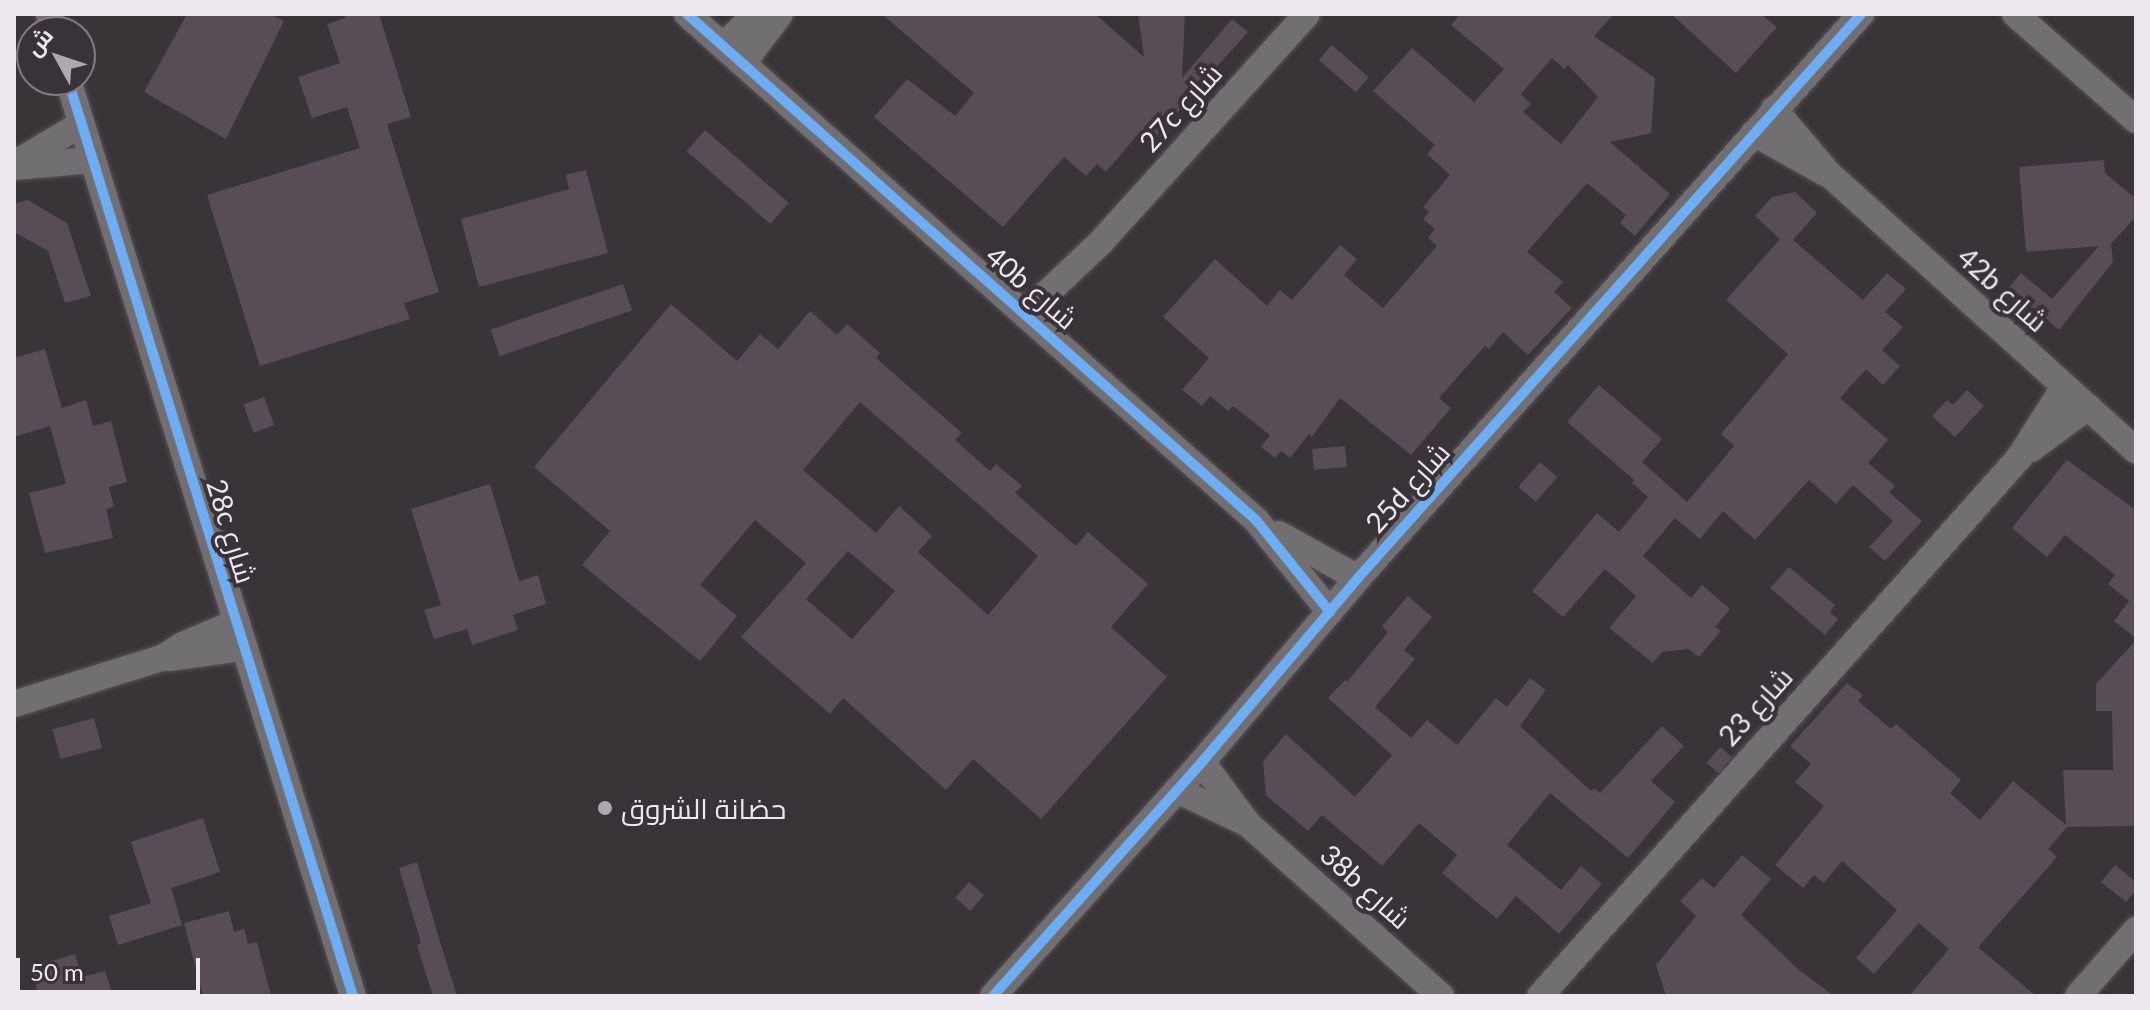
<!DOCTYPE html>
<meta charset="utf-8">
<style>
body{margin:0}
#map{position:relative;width:2150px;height:1010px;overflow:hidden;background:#383438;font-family:Lato,Cairo,sans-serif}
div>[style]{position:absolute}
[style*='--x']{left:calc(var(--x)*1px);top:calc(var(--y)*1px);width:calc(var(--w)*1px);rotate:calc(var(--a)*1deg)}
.building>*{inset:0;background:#584c57;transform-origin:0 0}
.roads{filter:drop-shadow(0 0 2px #555155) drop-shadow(0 0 2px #555155)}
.minor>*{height:26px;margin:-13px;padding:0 13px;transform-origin:13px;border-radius:13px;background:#726f72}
.cycleway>*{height:10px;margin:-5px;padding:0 5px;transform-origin:5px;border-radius:5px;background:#6dadf4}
.dots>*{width:22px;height:22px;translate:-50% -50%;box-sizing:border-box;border:4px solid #3a3239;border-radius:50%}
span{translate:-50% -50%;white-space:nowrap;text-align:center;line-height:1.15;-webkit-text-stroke:8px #3a3239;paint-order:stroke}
.street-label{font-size:28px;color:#ede8ed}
.poi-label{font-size:28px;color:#ede8ed}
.left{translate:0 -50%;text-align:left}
.frame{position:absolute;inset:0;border:16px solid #ede8ed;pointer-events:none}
.north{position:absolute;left:16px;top:16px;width:80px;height:80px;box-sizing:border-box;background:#3a3239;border:2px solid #827b81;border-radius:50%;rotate:310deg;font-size:22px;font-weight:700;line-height:32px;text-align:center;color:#ede8ed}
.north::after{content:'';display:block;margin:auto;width:28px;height:36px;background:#aea9ae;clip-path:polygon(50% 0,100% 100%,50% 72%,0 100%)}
.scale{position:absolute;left:16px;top:958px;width:184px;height:36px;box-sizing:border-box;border:4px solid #ede8ed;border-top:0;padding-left:10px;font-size:24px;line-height:28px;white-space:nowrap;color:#ede8ed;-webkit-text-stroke:6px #3a3239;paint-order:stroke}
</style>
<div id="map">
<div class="building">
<i style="clip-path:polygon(187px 14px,269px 14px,284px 21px,226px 139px,144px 92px)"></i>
<i style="clip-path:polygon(344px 14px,379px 14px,411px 117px,387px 124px,439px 292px,404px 303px,410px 319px,260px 366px,207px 195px,360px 148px,347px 107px,312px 118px,298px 77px,340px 63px,327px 24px,345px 18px)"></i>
<i style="clip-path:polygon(882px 14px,1095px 14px,1144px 57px,1138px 14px,1185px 14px,1182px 78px,1232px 19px,1248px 32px,1204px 81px,1209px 86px,1196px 102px,1191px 97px,1150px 144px,1138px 134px,1106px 172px,1097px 164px,1086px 176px,1064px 157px,1003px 227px,874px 117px,907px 79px,955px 116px,974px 93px)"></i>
<i style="clip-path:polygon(evenodd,1460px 14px,1614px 14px,1594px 36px,1655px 78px,1651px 133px,1610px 142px,1670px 194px,1635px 236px,1620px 223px,1626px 215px,1587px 183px,1527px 252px,1563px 282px,1554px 292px,1572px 308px,1528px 355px,1503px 332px,1489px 349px,1485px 346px,1439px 398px,1451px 408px,1411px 455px,1340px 398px,1311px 438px,1310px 433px,1290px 458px,1281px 451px,1275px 458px,1261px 447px,1270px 435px,1233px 406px,1228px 411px,1210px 396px,1202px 406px,1182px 390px,1209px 358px,1163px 317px,1215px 259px,1267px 306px,1280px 290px,1292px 300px,1340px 245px,1357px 259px,1344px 275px,1383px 308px,1437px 246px,1428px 238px,1435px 229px,1423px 219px,1429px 212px,1423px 207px,1450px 175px,1427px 154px,1435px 145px,1373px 91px,1412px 48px,1474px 102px,1504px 69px,1451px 25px,1460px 14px,1552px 58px,1564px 69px,1568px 65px,1598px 97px,1561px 144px,1523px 112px,1531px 104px,1521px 94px,1552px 58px)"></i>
<i style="clip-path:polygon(1671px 14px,1761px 14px,1777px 27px,1736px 73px)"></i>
<i style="left:1332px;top:45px;width:49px;height:20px;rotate:41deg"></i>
<i style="left:705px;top:130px;width:111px;height:28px;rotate:41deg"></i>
<i style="clip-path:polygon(2104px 160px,2105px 173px,2136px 199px,2136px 216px,2111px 244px,2113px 262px,2059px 330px,2009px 287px,2021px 273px,2052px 299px,2099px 246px,2026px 252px,2019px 167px)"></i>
<i style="clip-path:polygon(586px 170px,608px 253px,479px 287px,461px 219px,569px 189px,566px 175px)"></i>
<i style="clip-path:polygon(1795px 192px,1817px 213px,1793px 240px,1863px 300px,1887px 273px,1906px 289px,1885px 312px,1903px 327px,1882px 350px,1900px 366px,1883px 385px,1866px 369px,1840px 398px,1888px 440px,1868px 463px,1895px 486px,1889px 492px,1922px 521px,1885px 561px,1869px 547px,1893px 521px,1853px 485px,1836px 504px,1809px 480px,1755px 540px,1723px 511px,1700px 539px,1675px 518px,1643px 556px,1691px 598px,1702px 585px,1730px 609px,1715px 627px,1721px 631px,1699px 657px,1689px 649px,1662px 652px,1653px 663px,1609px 628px,1636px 596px,1605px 569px,1563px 617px,1532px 591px,1597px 513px,1619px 532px,1648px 497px,1632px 483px,1634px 480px,1567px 422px,1599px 385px,1662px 439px,1642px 462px,1687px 502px,1734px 446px,1721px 434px,1788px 354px,1726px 300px,1780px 239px,1755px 216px,1772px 197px)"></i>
<i style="clip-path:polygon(28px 200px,67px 223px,91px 296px,65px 303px,48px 251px,14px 232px,14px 204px)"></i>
<i style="left:623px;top:284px;width:28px;height:140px;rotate:71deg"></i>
<i style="clip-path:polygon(evenodd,671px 304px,737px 361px,760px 334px,778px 349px,810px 311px,837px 335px,847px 324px,880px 353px,876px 358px,962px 433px,955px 440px,990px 471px,996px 464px,1022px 486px,1015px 493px,1076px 546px,1088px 532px,1148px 584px,1111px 627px,1167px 677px,1041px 819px,973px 759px,946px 790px,843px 698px,830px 714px,741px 637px,806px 563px,755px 520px,700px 585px,737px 616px,700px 661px,582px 565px,610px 531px,534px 467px,671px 304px,860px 402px,1038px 556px,988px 615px,918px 552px,932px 536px,899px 506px,876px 533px,803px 470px,860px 402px,671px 304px,848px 551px,895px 591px,852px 639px,806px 599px,848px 551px)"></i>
<i style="clip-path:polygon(45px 349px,62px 408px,86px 400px,93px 426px,111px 421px,127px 482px,109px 487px,114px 507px,106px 509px,113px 538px,45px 553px,29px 493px,66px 484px,50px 426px,14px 437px,14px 358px)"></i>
<i style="clip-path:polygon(1967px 390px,1984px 406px,1955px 437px,1932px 416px,1947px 400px,1953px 405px)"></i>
<i style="left:264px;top:397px;width:30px;height:22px;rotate:70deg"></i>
<i style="left:1345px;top:446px;width:21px;height:33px;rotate:85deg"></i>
<i style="clip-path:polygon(2067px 460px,2136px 510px,2136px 638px,2114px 621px,2129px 601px,2108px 584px,2115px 575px,2065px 535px,2047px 557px,2012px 528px)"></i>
<i style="left:1540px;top:462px;width:23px;height:33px;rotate:41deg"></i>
<i style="clip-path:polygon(490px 484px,519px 581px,538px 575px,546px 604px,513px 615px,518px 630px,472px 645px,467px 629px,434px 639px,424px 610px,441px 605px,411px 509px)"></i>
<i style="clip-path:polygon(1789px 567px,1835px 605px,1830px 612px,1838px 619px,1825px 635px,1770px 588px)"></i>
<i style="clip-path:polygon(1408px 596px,1432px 617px,1404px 650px,1415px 659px,1375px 707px,1411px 738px,1427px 720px,1457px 745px,1496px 698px,1507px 707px,1530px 678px,1546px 690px,1520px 726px,1591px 791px,1594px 788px,1600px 793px,1662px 726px,1684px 746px,1651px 781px,1675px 802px,1628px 858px,1550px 793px,1507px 845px,1561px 890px,1581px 866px,1602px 884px,1559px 934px,1516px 896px,1497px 919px,1442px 873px,1457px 855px,1419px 823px,1382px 866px,1322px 815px,1308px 831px,1266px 795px,1263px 761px,1286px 734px,1355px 797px,1392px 755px,1328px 698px,1345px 680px,1347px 682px,1388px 632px,1382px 626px)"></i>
<i style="clip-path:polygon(2136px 640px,2136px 826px,2067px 827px,2048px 849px,2057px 857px,1978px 947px,2036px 996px,1909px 996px,1949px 949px,1919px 923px,1874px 974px,1856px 958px,1897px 910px,1842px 861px,1824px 883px,1814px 875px,1803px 888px,1775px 865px,1824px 806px,1795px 782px,1811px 764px,1790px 746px,1847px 683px,1863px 695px,1858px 701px,1891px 729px,1896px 724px,1961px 780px,1950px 793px,1980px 820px,2013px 781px,2066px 825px,2063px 770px,2113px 770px,2112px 711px,2096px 711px,2096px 684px)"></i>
<i style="left:94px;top:718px;width:31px;height:43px;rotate:75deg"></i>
<i style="left:1720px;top:747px;width:16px;height:21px;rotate:40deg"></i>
<i style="clip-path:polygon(203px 818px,220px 872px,171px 888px,182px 925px,118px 945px,109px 916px,151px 903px,131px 842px)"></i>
<i style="clip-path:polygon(1742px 855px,1771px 879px,1741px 915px,1799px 970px,1834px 996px,1666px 996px,1656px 965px,1696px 916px,1680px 901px,1702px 878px,1714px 888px)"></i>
<i style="clip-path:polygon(417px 862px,437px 932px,457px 996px,433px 996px,417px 945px,421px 943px,399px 868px)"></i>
<i style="clip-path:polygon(2115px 865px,2136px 882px,2136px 890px,2126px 902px,2101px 882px)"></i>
<i style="left:969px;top:882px;width:20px;height:21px;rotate:41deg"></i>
<i style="clip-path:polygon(229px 911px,234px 932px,244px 929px,248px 944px,257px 942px,271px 996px,203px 996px,184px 923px)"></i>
<i style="clip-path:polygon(75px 954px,82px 977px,105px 971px,113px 996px,38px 996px,32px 967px)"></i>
</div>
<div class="roads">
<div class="minor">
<i style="--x:49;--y:14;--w:19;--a:74"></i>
<i style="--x:687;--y:14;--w:761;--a:41.65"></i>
<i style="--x:1256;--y:520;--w:118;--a:51.2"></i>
<i style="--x:2015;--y:14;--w:161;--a:41.2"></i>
<i style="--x:724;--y:45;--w:45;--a:-44.1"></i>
<i style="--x:743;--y:63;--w:61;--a:-52.9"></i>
<i style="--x:68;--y:80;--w:959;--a:72.72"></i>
<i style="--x:1774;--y:109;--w:85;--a:49.8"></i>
<i style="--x:1829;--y:174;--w:413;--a:42"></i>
<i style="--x:1754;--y:133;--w:81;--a:29.4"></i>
<i style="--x:14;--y:164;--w:78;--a:-30.8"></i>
<i style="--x:14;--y:167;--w:79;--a:-5.1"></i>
<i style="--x:1026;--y:313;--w:103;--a:-43.4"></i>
<i style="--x:1101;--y:242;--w:307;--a:-47.9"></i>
<i style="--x:2031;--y:449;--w:71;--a:-36.4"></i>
<i style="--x:1279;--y:534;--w:90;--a:29.1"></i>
<i style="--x:169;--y:658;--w:74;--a:-7.8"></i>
<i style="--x:14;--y:704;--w:155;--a:-17.3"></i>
<i style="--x:162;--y:658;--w:25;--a:-32"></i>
<i style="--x:183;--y:645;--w:56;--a:-23.3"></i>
<i style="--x:1202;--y:762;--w:77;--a:53.4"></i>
<i style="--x:1248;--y:824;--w:259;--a:41.7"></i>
<i style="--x:1177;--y:790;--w:79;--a:25.6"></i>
<i style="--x:993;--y:996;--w:314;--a:-48.2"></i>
<i style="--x:1202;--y:762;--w:241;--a:-49.7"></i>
<i style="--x:1358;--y:578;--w:756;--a:-48.27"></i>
<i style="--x:1540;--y:996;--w:720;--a:-48.32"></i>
<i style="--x:2019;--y:458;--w:84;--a:-57.6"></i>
<i style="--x:2078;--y:996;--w:88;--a:-48.7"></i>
</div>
</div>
<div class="cycleway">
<i style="--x:687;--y:14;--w:761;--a:41.65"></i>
<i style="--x:1256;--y:520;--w:118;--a:51.2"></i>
<i style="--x:68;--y:80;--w:959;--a:72.72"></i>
<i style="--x:993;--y:996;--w:314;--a:-48.2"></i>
<i style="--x:1202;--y:762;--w:241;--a:-49.7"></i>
<i style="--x:1358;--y:578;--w:756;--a:-48.27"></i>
</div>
<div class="dots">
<i style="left:605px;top:808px;background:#aea9ae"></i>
</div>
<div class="street-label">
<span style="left:1180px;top:107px;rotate:-48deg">27c شارع</span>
<span style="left:1032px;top:287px;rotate:41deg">40b شارع</span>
<span style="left:2003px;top:289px;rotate:42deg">42b شارع</span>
<span style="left:1407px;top:487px;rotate:-48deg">25d شارع</span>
<span style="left:232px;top:531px;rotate:73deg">28c شارع</span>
<span style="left:1755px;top:706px;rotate:-48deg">شارع 23</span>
<span style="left:1366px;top:886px;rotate:42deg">38b شارع</span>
</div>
<div class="poi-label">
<span class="left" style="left:621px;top:808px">حضانة الشروق</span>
</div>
<div class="frame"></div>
<div class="north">ش</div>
<div class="scale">50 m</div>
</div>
